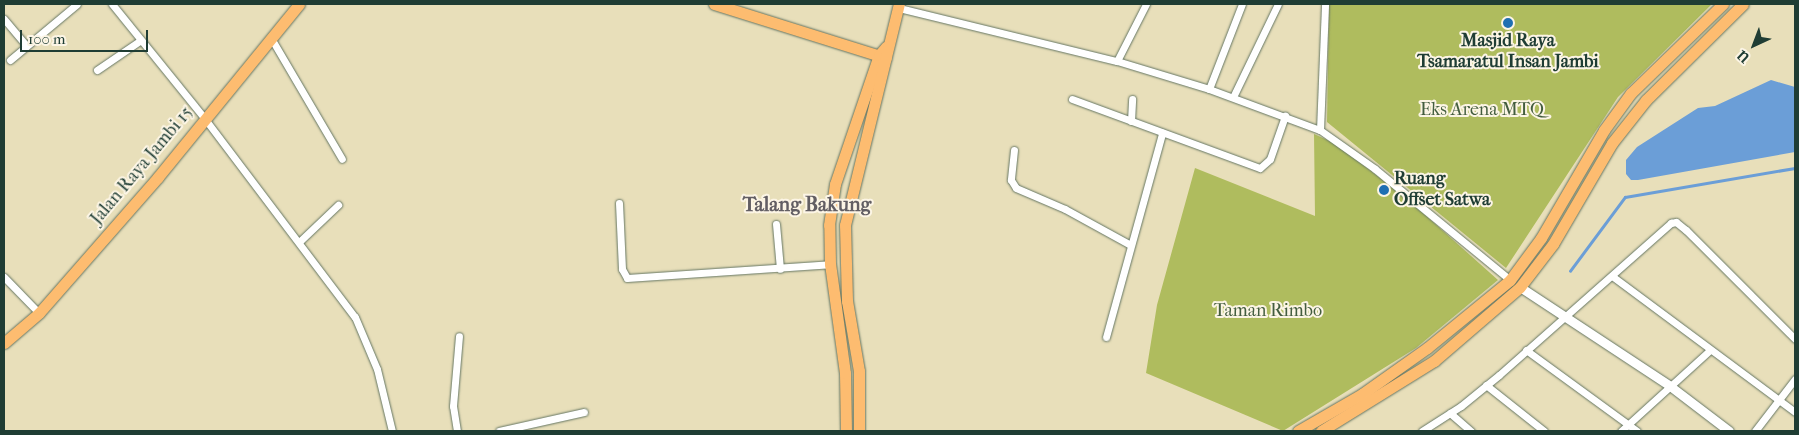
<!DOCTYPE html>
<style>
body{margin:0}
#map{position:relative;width:1799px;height:435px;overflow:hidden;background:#e8dfba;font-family:"IM FELL French Canon",serif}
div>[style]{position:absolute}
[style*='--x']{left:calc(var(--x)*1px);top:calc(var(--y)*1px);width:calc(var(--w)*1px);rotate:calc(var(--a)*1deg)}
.green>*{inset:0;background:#afbc5e}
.water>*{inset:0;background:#6b9ed7}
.stream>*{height:2.5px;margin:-1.25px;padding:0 1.25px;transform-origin:1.25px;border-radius:1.25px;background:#6b9ed7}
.roads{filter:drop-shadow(0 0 1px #657663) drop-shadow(0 0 1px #657663)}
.minor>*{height:7px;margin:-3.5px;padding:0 3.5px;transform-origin:3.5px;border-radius:3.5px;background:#fff}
.tertiary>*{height:9px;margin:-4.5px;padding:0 4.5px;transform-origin:4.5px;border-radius:4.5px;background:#fff}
.trunk>*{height:11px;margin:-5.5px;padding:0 5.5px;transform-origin:5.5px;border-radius:5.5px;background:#fdbc70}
.dots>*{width:14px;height:14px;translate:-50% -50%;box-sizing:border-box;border:2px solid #fcf5e5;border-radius:50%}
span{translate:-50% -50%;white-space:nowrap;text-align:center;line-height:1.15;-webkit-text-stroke:4px #fcf5e5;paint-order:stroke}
.poi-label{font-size:18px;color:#1f3d34;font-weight:700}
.left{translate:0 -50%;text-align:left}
.park-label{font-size:18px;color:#435d3e}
.street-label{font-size:18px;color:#1f3d34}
.quarter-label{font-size:20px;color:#625e63;font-weight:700}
.frame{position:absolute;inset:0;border:5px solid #1f3d34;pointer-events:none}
.north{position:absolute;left:1729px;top:20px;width:50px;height:50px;-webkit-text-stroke:4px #fcf5e5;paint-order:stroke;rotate:223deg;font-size:14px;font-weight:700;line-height:20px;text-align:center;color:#1f3d34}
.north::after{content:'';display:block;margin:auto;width:18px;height:22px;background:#1f3d34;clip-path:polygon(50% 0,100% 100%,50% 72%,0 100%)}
.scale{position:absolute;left:20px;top:30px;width:128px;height:22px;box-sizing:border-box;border:2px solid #1f3d34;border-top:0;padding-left:6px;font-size:15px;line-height:18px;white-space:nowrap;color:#1f3d34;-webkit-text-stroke:4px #fcf5e5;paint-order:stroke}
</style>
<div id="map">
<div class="green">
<i style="clip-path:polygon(1329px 4px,1712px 4px,1618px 97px,1506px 268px,1327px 122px)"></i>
<i style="clip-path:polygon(1314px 134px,1334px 143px,1405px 197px,1498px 280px,1416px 348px,1283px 431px,1146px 373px,1157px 305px,1195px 168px,1315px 216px)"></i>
</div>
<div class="water">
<i style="clip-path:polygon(1771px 80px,1795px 87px,1795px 152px,1638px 180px,1631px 180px,1626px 174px,1626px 160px,1637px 147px,1698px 108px,1715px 106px)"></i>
</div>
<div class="stream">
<i style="--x:1570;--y:271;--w:92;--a:-53.4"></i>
<i style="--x:1625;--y:197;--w:172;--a:-9.7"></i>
</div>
<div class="roads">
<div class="minor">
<i style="--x:112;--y:4;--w:148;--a:51"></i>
<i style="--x:205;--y:119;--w:248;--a:52.9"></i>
<i style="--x:355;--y:317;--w:56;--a:67.1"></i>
<i style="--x:377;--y:369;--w:64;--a:76.4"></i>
<i style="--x:899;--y:8;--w:224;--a:13.7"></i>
<i style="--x:1117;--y:61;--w:96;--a:16.9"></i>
<i style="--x:1209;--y:89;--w:118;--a:20.3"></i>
<i style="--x:1320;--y:130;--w:67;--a:35.3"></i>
<i style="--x:1375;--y:169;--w:175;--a:39.4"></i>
<i style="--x:4;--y:19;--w:35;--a:50"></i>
<i style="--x:271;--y:38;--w:140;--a:59.6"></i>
<i style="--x:10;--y:60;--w:87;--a:-39.9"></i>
<i style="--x:1117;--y:61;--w:64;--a:-63"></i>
<i style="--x:97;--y:70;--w:53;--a:-34.3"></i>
<i style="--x:1209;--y:89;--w:91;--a:-68.8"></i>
<i style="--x:1233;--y:97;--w:103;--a:-64.2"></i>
<i style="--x:1072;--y:99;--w:200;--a:20.2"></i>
<i style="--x:1260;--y:168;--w:13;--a:-42"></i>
<i style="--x:1270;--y:159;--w:46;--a:-70.8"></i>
<i style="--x:1131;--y:121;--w:22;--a:-87"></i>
<i style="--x:1320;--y:130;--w:126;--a:-87.7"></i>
<i style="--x:1014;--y:150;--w:30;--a:96"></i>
<i style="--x:1011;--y:180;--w:9;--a:58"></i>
<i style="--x:1016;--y:188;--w:53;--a:23.2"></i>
<i style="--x:1065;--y:209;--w:73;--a:28.7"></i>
<i style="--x:619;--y:203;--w:66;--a:87.4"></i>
<i style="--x:622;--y:269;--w:10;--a:61"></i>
<i style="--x:627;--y:278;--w:203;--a:-3.9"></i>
<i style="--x:776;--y:224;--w:45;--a:84.9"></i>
<i style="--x:299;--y:242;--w:54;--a:-43.5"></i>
<i style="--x:1612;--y:276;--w:228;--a:36.6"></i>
<i style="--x:4;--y:277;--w:50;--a:45.8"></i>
<i style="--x:1106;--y:337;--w:212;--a:-74.6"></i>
<i style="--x:1526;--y:350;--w:137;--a:36.1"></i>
<i style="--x:1486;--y:385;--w:74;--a:38.4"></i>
<i style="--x:1450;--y:413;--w:28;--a:41"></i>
<i style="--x:457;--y:431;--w:25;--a:-99"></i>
<i style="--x:453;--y:406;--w:70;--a:-85.1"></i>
<i style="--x:499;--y:431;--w:87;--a:-12.6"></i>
<i style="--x:1422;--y:431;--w:46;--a:-32.7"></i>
<i style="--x:1461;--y:406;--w:49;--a:-39.2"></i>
<i style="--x:1499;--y:375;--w:230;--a:-41.5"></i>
<i style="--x:1671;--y:223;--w:5;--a:-11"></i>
<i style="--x:1676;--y:222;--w:13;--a:39"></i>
<i style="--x:1686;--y:230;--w:154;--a:45"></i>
<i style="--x:1621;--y:431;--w:120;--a:-42.3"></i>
<i style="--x:1755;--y:431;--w:66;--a:-52.4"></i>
</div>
<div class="tertiary">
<i style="--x:1520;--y:287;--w:180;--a:33.4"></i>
<i style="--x:1670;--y:386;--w:74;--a:37.3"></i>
</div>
<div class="trunk">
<i style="--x:714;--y:4;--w:180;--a:17.4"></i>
<i style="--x:4;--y:343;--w:46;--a:-40.6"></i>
<i style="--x:39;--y:313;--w:181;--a:-48.8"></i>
<i style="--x:158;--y:177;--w:223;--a:-50.8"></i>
<i style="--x:846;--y:431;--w:58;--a:-91"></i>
<i style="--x:845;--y:373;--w:110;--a:-97.8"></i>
<i style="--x:830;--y:264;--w:39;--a:-91"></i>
<i style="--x:829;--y:225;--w:41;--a:-81.7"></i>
<i style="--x:835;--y:184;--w:136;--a:-71.2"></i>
<i style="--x:879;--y:55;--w:11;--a:-49"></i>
<i style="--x:859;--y:431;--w:60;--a:-90"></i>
<i style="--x:859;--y:371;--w:71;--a:-99.7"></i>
<i style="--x:847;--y:301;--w:76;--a:-91.5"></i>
<i style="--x:845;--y:225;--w:228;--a:-76.3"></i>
<i style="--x:1298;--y:431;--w:74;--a:-30"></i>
<i style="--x:1362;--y:394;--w:80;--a:-35.3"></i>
<i style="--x:1427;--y:348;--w:107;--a:-39.3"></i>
<i style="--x:1510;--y:280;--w:52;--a:-53.6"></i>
<i style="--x:1541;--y:238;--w:125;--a:-59.7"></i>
<i style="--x:1604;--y:130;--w:46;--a:-53.9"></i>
<i style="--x:1631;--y:93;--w:128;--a:-44.1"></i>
<i style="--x:1321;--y:431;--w:133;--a:-31.8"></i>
<i style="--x:1434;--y:361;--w:113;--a:-40.7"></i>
<i style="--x:1520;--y:287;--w:54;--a:-52.5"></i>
<i style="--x:1553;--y:244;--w:117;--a:-59.7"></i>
<i style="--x:1612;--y:143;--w:55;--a:-51.7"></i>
<i style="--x:1646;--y:100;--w:136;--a:-44.7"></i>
</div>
</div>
<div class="dots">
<i style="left:1508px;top:23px;background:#1f6fb2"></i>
<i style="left:1384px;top:190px;background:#1f6fb2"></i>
</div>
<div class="poi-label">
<span style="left:1508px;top:52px">Masjid Raya<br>Tsamaratul Insan Jambi</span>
<span class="left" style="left:1394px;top:190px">Ruang<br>Offset Satwa</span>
</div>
<div class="park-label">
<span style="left:1482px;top:110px">Eks Arena MTQ</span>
<span style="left:1268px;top:311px">Taman Rimbo</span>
</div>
<div class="street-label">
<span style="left:142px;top:166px;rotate:-50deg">Jalan Raya Jambi 15</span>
</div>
<div class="quarter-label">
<span style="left:807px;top:204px">Talang Bakung</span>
</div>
<div class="frame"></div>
<div class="north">U</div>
<div class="scale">100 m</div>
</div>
